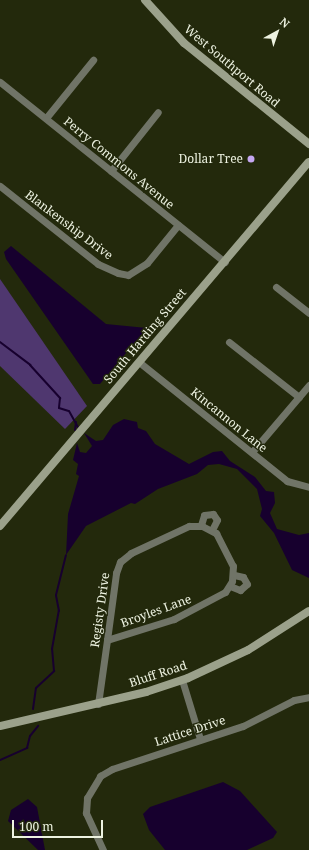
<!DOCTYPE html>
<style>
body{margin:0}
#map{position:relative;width:309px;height:850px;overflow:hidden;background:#23290c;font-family:"Noto Serif",serif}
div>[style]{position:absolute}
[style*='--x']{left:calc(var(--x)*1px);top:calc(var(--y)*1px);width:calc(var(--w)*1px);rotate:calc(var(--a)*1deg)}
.green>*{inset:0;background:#4f376f}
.water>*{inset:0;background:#17002e}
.stream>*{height:2px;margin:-1px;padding:0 1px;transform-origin:1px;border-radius:1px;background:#17002e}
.street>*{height:7px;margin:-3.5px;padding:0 3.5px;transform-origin:3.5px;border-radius:3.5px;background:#707467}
.secondary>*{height:8px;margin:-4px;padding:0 4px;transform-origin:4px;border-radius:4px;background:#9ba18b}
.dots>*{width:11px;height:11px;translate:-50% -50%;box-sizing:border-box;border:2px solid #23290c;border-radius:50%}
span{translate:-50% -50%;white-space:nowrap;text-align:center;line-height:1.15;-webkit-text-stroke:3px #23290c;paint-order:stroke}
.street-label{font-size:12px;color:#edf2e1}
.poi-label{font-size:12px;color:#edf2e1}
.right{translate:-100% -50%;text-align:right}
.north{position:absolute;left:257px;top:12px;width:40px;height:40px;-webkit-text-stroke:3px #23290c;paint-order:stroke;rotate:40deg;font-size:11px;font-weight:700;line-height:16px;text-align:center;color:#edf2e1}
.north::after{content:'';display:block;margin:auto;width:14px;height:18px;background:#edf2e1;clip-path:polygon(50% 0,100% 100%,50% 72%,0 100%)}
.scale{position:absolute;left:12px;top:820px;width:91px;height:18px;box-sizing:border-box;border:2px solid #edf2e1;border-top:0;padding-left:5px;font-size:12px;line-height:14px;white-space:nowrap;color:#edf2e1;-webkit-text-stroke:3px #23290c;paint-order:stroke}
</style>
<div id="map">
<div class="green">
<i style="clip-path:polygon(0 279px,87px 406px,65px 429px,0 366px)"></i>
</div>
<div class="water">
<i style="clip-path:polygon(11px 246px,106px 324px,147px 328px,100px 384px,93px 384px,6px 259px,4px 252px)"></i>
<i style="clip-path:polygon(124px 419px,137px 422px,138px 428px,146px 431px,155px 444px,189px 464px,213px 452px,222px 451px,230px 461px,255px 477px,266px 491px,274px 492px,275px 503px,270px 513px,277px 529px,299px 535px,309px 533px,309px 578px,292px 570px,274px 533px,260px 516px,262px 509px,257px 489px,237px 469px,219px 464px,208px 465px,197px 474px,158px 489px,135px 504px,131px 503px,86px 526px,66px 555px,68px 514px,79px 476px,76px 474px,78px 464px,73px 460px,77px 443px,80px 452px,86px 453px,92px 446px,84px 433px,96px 441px,103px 440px,113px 425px)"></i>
<i style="clip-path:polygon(223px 782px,240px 791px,277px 832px,273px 838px,247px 850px,165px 850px,149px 830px,143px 814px,150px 807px)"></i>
<i style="clip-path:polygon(28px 799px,37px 807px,45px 850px,38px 850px,8px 821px,11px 810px)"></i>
</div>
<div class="stream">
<i style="--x:0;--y:342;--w:38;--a:37"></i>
<i style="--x:30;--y:365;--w:45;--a:47.7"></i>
<i style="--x:60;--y:398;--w:10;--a:96"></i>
<i style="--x:59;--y:408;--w:10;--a:17"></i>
<i style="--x:69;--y:411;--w:18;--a:61"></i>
<i style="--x:75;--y:430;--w:8;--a:-83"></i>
<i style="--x:33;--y:709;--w:21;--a:-82"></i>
<i style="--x:36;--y:688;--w:25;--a:-43"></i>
<i style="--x:54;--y:671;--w:22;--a:-95"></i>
<i style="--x:52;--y:649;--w:39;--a:-80"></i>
<i style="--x:59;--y:611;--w:16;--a:-101"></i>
<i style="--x:56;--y:595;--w:41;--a:-76"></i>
<i style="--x:0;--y:760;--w:30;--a:-24"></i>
<i style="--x:27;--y:748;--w:12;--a:-76"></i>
<i style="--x:30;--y:736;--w:13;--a:-51"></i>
</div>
<div class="street">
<i style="--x:0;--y:82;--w:288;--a:38.7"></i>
<i style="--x:46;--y:118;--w:75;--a:-51"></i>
<i style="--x:111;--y:171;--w:75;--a:-51.5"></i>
<i style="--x:0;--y:186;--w:125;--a:38.5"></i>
<i style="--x:98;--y:264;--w:22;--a:24"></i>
<i style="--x:118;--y:273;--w:10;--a:11"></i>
<i style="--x:128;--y:275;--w:22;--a:-32"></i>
<i style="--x:147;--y:263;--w:49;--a:-50.8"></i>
<i style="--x:276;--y:287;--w:42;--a:38.2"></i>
<i style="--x:229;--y:342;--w:89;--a:38.2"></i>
<i style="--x:139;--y:362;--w:190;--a:38.8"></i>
<i style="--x:287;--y:481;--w:23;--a:15"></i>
<i style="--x:252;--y:452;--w:88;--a:-49.6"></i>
<i style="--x:201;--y:525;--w:10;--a:-73"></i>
<i style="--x:204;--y:515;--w:9;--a:-6"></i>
<i style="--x:213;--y:514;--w:7;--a:56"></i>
<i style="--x:217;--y:520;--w:11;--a:117"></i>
<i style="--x:230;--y:586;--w:11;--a:22"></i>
<i style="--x:240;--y:590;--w:9;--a:-41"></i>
<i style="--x:247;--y:584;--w:8;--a:-120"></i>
<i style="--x:243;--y:577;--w:9;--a:-167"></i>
<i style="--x:182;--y:680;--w:62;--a:73"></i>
<i style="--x:98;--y:704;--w:65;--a:-82"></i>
<i style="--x:107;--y:640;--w:68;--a:-82.3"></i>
<i style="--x:116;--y:573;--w:12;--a:-70"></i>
<i style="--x:120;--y:562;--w:14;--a:-39"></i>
<i style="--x:131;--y:553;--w:64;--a:-25"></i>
<i style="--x:189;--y:526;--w:13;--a:0"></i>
<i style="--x:202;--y:526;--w:16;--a:27"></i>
<i style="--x:216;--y:533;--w:37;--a:63"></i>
<i style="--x:233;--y:566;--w:15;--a:94"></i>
<i style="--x:232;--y:581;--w:13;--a:122"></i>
<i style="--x:225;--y:592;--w:58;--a:152.1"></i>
<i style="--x:174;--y:619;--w:70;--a:162.6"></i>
<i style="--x:103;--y:850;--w:41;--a:-114.7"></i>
<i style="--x:86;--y:813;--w:15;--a:-86"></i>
<i style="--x:87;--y:798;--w:26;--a:-59"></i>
<i style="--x:100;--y:776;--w:14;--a:-30"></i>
<i style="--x:112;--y:769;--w:138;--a:-18.2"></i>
<i style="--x:243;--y:726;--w:57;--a:-27"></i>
<i style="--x:294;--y:700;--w:15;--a:-11"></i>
</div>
<div class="secondary">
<i style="--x:145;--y:0;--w:58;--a:47.8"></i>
<i style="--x:184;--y:43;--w:161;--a:38.9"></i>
<i style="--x:0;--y:526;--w:477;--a:-49.7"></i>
<i style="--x:0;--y:726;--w:150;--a:-13.1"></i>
<i style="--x:146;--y:692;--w:44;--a:-18.4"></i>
<i style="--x:188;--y:678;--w:66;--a:-25"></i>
<i style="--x:248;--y:650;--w:72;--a:-32.6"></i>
</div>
<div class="dots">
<i style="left:251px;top:159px;background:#c4a7f1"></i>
</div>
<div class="street-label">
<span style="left:232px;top:66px;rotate:40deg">West Southport Road</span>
<span style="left:119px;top:163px;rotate:39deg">Perry Commons Avenue</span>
<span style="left:69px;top:225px;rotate:37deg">Blankenship Drive</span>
<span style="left:145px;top:336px;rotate:-50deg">South Harding Street</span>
<span style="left:229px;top:420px;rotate:39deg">Kincannon Lane</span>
<span style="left:100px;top:610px;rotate:-82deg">Registy Drive</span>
<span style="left:156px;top:611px;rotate:-20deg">Broyles Lane</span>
<span style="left:158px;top:674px;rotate:-18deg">Bluff Road</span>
<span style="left:190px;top:731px;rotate:-18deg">Lattice Drive</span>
</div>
<div class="poi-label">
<span class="right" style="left:243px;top:159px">Dollar Tree</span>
</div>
<div class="north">N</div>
<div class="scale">100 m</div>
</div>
